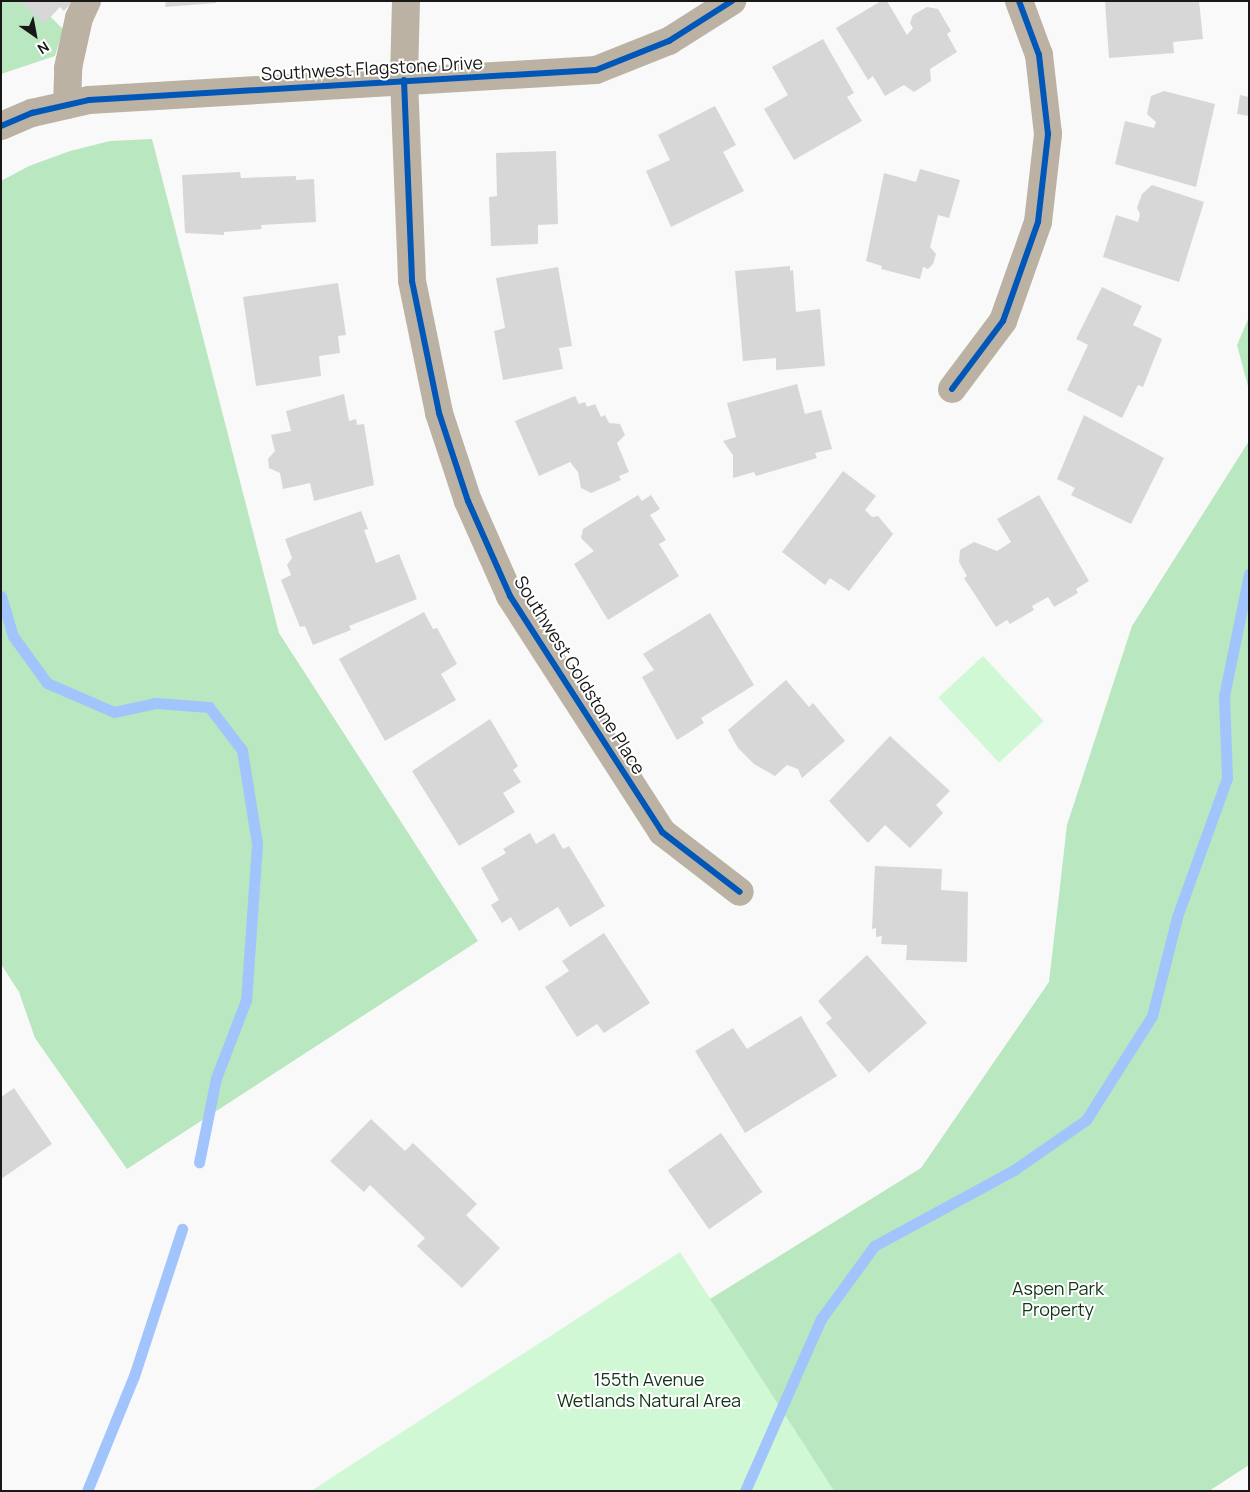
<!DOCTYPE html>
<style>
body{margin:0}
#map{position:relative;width:1250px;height:1492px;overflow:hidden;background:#f9f9f9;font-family:Manrope,sans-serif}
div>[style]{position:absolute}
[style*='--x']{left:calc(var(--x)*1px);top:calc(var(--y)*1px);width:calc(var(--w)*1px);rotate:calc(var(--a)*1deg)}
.green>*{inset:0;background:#d1f8d5;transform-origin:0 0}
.forest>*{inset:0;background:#b9e7bf}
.stream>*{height:11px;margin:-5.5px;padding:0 5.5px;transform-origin:5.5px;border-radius:5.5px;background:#a2c4fc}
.building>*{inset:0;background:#d7d7d7;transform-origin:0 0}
.minor>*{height:28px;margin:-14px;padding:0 14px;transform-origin:14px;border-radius:14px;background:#bcb2a4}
.cycleway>*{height:6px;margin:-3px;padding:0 3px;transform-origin:3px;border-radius:3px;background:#0057b8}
span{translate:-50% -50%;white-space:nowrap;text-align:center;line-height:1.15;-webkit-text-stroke:4px #fff;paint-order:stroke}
.street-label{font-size:18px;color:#181818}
.park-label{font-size:18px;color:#123418}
.frame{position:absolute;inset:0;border:2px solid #181818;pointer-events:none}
.north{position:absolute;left:10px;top:10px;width:50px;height:50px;-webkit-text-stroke:4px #fff;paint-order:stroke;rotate:147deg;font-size:14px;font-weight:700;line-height:20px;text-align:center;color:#181818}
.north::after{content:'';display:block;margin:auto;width:18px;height:22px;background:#181818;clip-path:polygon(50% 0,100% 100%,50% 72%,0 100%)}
</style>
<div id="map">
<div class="green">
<i style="left:983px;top:656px;width:89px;height:61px;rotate:47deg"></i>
<i style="clip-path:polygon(680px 1252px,834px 1491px,311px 1491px)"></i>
</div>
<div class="forest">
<i style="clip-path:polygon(1px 1px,34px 1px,63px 29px,55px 56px,1px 74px)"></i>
<i style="clip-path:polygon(152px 139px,279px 633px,478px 941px,127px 1169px,35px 1038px,19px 992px,1px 964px,1px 181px,29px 166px,70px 151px,110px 141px)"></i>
<i style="clip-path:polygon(1249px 317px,1249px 390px,1237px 345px)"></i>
<i style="clip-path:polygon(1249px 441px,1249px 1465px,1209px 1491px,834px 1491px,710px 1299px,921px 1168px,1049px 982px,1067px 825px,1132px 626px)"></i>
</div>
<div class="stream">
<i style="--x:1;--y:596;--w:42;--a:73.3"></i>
<i style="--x:13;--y:636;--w:58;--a:54.1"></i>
<i style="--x:47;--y:683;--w:73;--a:23.4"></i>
<i style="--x:114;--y:712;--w:43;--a:-12.1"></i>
<i style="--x:156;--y:703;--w:53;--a:4.3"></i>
<i style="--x:209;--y:707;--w:54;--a:52.5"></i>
<i style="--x:242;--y:750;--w:95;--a:80.9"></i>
<i style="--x:257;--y:844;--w:156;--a:94"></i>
<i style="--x:246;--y:1000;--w:84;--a:111"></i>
<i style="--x:216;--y:1078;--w:86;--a:101.4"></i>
<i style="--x:87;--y:1491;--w:124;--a:-67.8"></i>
<i style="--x:134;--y:1376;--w:155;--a:-71.9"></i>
<i style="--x:745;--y:1491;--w:188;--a:-66.2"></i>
<i style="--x:821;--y:1319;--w:90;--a:-54"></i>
<i style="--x:874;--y:1246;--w:159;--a:-28.5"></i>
<i style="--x:1014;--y:1170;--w:88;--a:-34.8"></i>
<i style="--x:1086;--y:1120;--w:123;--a:-57.6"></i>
<i style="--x:1152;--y:1016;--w:102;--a:-75.8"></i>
<i style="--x:1177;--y:917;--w:148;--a:-70.2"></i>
<i style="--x:1227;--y:778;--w:82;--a:-92.1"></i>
<i style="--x:1224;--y:696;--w:125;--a:-78.4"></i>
</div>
<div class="building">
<i style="clip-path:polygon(20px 1px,73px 1px,64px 11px,60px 7px,44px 24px)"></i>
<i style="clip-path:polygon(166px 1px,216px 1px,216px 3px,165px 7px)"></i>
<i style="clip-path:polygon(881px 1px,887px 1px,907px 35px,913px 28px,910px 23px,913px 15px,927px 7px,938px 9px,951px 31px,947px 34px,957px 52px,930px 69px,931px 81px,914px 92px,904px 85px,885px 96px,873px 76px,868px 80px,836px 28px)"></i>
<i style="clip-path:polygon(1105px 1px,1199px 1px,1203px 39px,1173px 42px,1174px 53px,1109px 58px)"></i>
<i style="clip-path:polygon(823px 39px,854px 93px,847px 97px,862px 121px,794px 160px,764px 109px,788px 95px,772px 67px)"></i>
<i style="clip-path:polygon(1164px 91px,1215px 104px,1196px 187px,1115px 164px,1125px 121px,1154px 128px,1156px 122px,1147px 114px,1151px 96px)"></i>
<i style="clip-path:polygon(1240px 95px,1249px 97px,1249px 116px,1237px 114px)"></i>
<i style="clip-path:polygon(715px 106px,736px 145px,723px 152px,744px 191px,671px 227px,646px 171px,670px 160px,658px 135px)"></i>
<i style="clip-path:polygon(556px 151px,558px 224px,538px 225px,538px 244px,491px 246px,489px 197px,497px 196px,496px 153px)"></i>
<i style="clip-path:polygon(920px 169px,960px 180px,949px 218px,938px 215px,930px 247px,936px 254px,933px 264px,928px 269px,923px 267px,920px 279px,881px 269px,882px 266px,866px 261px,884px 173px,916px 182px)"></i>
<i style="clip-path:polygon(240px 172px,241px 178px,296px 176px,296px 180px,314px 179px,316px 222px,261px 225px,262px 229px,224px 232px,224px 235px,185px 233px,182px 175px)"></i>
<i style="clip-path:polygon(1152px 185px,1204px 202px,1179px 282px,1103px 257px,1116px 215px,1138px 222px,1140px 214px,1137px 208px,1142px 194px)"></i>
<i style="clip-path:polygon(790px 266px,790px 271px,793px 270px,796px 312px,820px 309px,825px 366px,776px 370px,776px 358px,743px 361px,735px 271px)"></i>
<i style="clip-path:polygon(558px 267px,572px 346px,559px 348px,563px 369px,503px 380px,494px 331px,505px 328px,496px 278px)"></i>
<i style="clip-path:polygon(338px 283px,346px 335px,338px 336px,340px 353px,319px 356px,321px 376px,256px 386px,243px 297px)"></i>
<i style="clip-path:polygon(1102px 287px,1142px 306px,1133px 325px,1162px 339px,1143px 387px,1138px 385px,1122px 418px,1067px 390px,1088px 345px,1076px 339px)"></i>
<i style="clip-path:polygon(797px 384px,805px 414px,821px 410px,832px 449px,815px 453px,817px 458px,756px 476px,754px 472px,733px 478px,733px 455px,723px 441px,736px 437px,727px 403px)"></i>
<i style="clip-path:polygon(344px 394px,349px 421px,356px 419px,357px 425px,364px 424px,374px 485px,314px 501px,310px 483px,283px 489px,280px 473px,269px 468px,268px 459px,275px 451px,271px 435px,291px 431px,286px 411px)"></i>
<i style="clip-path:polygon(575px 396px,579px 404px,585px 402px,587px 407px,595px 404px,601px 417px,605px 415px,609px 423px,620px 424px,625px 435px,617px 443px,629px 472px,619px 476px,621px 480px,591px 493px,581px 488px,578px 472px,570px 462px,539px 476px,515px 421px)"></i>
<i style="clip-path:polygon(1084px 415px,1164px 458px,1131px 524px,1071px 495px,1075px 488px,1057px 479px)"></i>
<i style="clip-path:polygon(843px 471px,876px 496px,865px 510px,872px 517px,878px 516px,893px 534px,849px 591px,830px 578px,825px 585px,782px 552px)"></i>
<i style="clip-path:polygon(638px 495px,642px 501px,651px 495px,660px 509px,650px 515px,666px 540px,659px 544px,679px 576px,608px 620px,574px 564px,594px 551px,581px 538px,583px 529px)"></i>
<i style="clip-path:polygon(1039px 495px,1089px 581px,1076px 589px,1078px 593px,1054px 607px,1048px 597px,1032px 606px,1034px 610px,1010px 624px,1007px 620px,996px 627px,964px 578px,967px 576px,959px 562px,960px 550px,974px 542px,997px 551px,1011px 542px,997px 519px)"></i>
<i style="clip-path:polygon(361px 511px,368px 529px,364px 530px,376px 563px,399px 554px,417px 599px,349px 626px,351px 630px,313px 645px,305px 626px,300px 627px,281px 580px,291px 575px,287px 565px,292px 558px,285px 539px)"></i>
<i style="clip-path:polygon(424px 612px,433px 629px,437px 628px,457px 664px,441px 674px,456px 700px,385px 741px,339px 659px)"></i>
<i style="clip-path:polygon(710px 613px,754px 685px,701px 718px,704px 723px,677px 740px,642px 677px,654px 670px,643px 654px)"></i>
<i style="clip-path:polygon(786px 680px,809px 707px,813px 703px,845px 741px,802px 778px,798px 769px,787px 765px,775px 776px,754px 764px,738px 748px,728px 730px)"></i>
<i style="clip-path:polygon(490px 719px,518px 766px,513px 770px,521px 782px,503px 793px,515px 812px,459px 846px,412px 771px)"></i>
<i style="clip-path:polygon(890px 736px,950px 791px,936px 805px,943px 813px,910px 848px,885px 825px,868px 843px,829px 801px)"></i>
<i style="clip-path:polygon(530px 833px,536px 844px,554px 833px,563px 849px,569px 846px,605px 906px,570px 927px,558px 907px,519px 931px,511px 917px,502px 923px,491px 905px,499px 900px,481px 868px,506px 853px,503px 849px)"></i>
<i style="clip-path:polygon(875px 866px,942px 869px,941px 890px,968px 892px,967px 962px,906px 960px,907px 945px,881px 944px,882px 936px,876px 937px,876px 928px,872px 929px)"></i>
<i style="clip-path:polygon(604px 933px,650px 1003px,604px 1033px,597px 1024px,577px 1037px,545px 987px,569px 971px,562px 961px)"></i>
<i style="clip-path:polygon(867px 955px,927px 1023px,869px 1073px,826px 1023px,832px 1018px,818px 1001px)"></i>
<i style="clip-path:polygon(801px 1016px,837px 1076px,745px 1133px,695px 1051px,733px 1028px,747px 1049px)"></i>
<i style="clip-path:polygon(14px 1088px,52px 1144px,1px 1179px,1px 1097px)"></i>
<i style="clip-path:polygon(371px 1119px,405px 1151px,413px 1143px,477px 1204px,466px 1215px,500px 1248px,462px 1288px,417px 1246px,425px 1238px,370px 1185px,364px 1192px,330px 1161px)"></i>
<i style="left:721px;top:1133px;width:72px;height:65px;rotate:55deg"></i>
</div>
<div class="minor">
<i style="--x:406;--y:1;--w:79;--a:91.5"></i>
<i style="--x:404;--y:80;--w:201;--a:87.7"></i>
<i style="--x:412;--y:281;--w:135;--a:78.4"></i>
<i style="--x:439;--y:413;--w:93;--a:71.8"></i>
<i style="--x:468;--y:501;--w:104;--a:66.1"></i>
<i style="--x:510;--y:596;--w:281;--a:57.2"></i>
<i style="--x:662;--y:832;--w:98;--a:37.6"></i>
<i style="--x:67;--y:105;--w:37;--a:-88"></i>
<i style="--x:68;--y:68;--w:51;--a:-77.6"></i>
<i style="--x:79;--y:18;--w:19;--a:-65"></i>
<i style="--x:1;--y:126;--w:34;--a:-23"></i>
<i style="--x:32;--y:113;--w:58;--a:-12.8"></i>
<i style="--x:89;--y:100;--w:508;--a:-3.39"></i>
<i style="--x:596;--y:70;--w:79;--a:-21.7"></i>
<i style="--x:669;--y:41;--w:75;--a:-32.4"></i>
<i style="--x:952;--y:389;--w:85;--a:-53.1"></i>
<i style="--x:1003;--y:321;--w:105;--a:-70.5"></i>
<i style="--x:1038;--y:222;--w:89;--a:-83.5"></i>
<i style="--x:1048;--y:134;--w:80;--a:-96.5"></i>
<i style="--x:1039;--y:55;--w:58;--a:-110.3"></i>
</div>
<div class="cycleway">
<i style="--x:404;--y:80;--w:201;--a:87.7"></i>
<i style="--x:412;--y:281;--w:135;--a:78.4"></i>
<i style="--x:439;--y:413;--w:93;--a:71.8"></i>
<i style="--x:468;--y:501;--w:104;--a:66.1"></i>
<i style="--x:510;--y:596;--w:281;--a:57.2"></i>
<i style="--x:662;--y:832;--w:98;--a:37.6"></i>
<i style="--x:1;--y:126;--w:34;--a:-23"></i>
<i style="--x:32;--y:113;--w:58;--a:-12.8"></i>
<i style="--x:89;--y:100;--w:508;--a:-3.39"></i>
<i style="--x:596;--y:70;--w:79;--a:-21.7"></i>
<i style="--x:669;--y:41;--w:75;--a:-32.4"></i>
<i style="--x:952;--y:389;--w:85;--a:-53.1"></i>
<i style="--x:1003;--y:321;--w:105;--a:-70.5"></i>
<i style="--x:1038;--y:222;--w:89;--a:-83.5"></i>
<i style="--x:1048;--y:134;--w:80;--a:-96.5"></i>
<i style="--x:1039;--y:55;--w:58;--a:-110.3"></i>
</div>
<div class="street-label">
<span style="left:372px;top:68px;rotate:-3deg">Southwest Flagstone Drive</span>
<span style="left:580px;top:675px;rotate:58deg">Southwest Goldstone Place</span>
</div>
<div class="park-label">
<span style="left:1058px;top:1299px">Aspen Park<br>Property</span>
<span style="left:649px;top:1390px">155th Avenue<br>Wetlands Natural Area</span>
</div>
<div class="frame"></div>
<div class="north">N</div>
</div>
